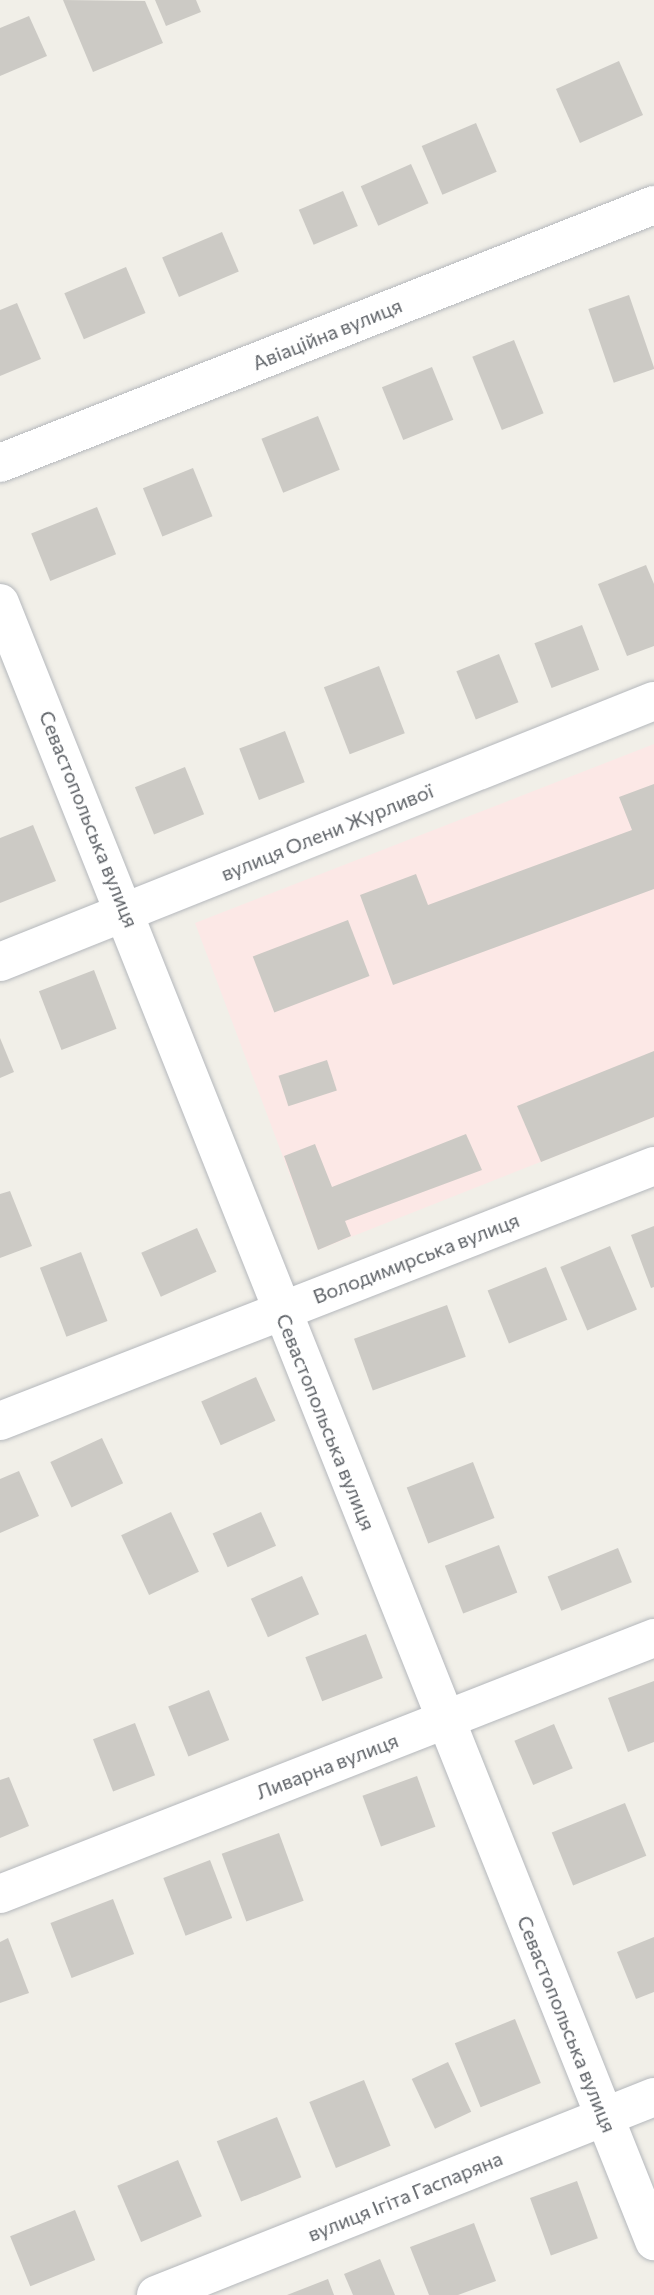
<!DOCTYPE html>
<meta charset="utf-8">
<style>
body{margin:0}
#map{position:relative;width:654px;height:2295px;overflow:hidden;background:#f1efe8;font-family:Commissioner,sans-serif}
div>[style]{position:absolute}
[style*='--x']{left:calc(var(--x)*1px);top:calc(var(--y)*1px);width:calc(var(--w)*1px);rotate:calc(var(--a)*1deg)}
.medical>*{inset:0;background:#fce8e6}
.building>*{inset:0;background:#cccac5;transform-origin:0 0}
.roads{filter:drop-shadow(0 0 2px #b5b8bc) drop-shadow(0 0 2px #b5b8bc)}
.minor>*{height:38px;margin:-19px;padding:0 19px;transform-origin:19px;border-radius:19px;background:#fff}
span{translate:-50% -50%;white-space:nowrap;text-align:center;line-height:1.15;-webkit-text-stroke:8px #fff;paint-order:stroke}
.street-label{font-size:20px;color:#5f6368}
</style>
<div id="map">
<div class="medical">
<i style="clip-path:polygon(654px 744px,654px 1117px,318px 1250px,195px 923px)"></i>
</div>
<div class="building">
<i style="clip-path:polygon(63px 0,145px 1px,163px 43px,93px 72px)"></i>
<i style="clip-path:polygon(155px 0,196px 0,201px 12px,166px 26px)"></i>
<i style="clip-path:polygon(29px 16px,47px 56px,0 76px,0 28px)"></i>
<i style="left:619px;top:61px;width:59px;height:69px;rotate:66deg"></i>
<i style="left:476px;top:123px;width:53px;height:59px;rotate:67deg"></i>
<i style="left:411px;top:164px;width:43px;height:55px;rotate:66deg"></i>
<i style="left:343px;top:191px;width:38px;height:48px;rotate:67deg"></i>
<i style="left:222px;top:232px;width:43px;height:65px;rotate:67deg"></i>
<i style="left:126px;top:267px;width:50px;height:67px;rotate:67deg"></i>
<i style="left:629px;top:295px;width:78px;height:43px;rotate:71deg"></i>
<i style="clip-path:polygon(17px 303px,41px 359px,0 376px,0 310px)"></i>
<i style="left:514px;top:340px;width:79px;height:45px;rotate:68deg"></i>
<i style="left:432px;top:367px;width:57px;height:54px;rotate:68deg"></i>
<i style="left:318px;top:416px;width:58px;height:61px;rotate:68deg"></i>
<i style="left:193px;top:468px;width:52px;height:54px;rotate:68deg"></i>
<i style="left:97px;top:507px;width:51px;height:71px;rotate:68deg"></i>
<i style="clip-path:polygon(646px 565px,654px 584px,654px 646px,627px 656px,598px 584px)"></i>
<i style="left:582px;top:625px;width:48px;height:51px;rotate:69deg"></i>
<i style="left:499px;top:654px;width:52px;height:46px;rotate:68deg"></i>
<i style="left:379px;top:666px;width:72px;height:59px;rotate:69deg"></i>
<i style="left:285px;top:731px;width:55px;height:49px;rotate:69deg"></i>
<i style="left:185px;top:767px;width:51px;height:54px;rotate:68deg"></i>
<i style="clip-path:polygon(654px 784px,654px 889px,393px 985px,360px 895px,416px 874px,428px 905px,632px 830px,619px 797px)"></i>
<i style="clip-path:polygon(33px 825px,56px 881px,0 903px,0 838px)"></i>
<i style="left:348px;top:920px;width:60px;height:102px;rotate:69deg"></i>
<i style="left:94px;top:970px;width:63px;height:59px;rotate:69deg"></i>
<i style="clip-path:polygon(0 1038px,14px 1072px,0 1078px)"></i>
<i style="clip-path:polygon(654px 1051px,654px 1117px,541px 1162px,517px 1106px)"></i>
<i style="left:327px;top:1060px;width:32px;height:51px;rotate:72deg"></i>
<i style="clip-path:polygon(466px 1134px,482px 1170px,345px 1221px,351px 1236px,318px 1250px,284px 1156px,315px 1144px,332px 1187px)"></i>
<i style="clip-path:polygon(10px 1191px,32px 1246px,0 1258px,0 1194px)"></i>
<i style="clip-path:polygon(654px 1226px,654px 1287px,651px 1288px,631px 1235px)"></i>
<i style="left:197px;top:1228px;width:48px;height:61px;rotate:66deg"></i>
<i style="left:610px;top:1246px;width:69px;height:54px;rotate:67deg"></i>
<i style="left:81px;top:1252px;width:74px;height:44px;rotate:69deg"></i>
<i style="left:546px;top:1267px;width:57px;height:63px;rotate:68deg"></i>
<i style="left:447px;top:1305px;width:55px;height:99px;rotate:70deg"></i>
<i style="left:256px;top:1377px;width:48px;height:60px;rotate:66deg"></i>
<i style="left:102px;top:1438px;width:50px;height:57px;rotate:65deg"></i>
<i style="left:473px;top:1462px;width:60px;height:71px;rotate:69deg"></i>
<i style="clip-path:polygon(19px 1471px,39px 1516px,0 1533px,0 1479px)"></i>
<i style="left:171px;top:1512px;width:66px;height:55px;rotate:65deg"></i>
<i style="left:261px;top:1512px;width:37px;height:53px;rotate:66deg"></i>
<i style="left:499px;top:1545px;width:51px;height:58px;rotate:69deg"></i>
<i style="left:618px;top:1548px;width:37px;height:76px;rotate:68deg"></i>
<i style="left:302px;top:1576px;width:42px;height:56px;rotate:66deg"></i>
<i style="left:366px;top:1634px;width:47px;height:65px;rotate:69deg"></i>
<i style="clip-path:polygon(654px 1681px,654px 1742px,628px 1752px,608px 1698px)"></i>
<i style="left:209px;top:1690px;width:54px;height:44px;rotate:68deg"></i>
<i style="left:135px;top:1723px;width:56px;height:45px;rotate:69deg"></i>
<i style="left:554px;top:1724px;width:48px;height:43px;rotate:67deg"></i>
<i style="left:417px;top:1776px;width:54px;height:58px;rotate:70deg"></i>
<i style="clip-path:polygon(9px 1777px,29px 1826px,0 1838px,0 1780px)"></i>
<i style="left:625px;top:1803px;width:57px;height:79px;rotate:68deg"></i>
<i style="left:279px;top:1833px;width:72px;height:61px;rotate:70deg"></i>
<i style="left:210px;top:1860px;width:62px;height:50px;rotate:69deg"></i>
<i style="left:113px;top:1899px;width:59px;height:67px;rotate:69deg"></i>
<i style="clip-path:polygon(654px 1937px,654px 1992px,636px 1999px,617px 1952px)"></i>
<i style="clip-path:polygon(8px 1938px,29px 1993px,0 2003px,0 1942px)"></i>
<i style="left:515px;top:2019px;width:69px;height:65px;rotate:68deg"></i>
<i style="left:448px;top:2062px;width:55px;height:40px;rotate:65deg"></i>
<i style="left:364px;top:2080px;width:71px;height:59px;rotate:68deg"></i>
<i style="left:277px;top:2117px;width:65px;height:65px;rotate:68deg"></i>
<i style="left:178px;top:2160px;width:61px;height:66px;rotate:67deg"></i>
<i style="left:577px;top:2181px;width:61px;height:50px;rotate:70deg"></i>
<i style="left:75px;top:2210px;width:54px;height:70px;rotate:68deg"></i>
<i style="clip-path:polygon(474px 2223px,496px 2281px,458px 2295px,429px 2295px,410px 2247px)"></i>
<i style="clip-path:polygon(380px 2259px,395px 2295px,353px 2295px,344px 2274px)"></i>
<i style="clip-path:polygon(328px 2279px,334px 2295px,287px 2295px)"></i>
</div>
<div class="roads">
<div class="minor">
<i style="--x:0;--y:463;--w:703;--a:-21.53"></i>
<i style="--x:0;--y:603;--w:1764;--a:68.23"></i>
<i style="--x:0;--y:962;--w:704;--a:-21.76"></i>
<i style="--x:0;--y:1421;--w:702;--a:-21.3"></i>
<i style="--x:0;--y:1894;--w:702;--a:-21.38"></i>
<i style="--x:156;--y:2295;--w:536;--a:-21.68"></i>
</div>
</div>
<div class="street-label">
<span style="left:327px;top:334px;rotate:-22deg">Авіаційна вулиця</span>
<span style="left:89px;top:819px;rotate:68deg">Севастопольська вулиця</span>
<span style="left:327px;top:832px;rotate:-22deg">вулиця Олени Журливої</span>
<span style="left:416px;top:1258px;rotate:-21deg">Володимирська вулиця</span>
<span style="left:326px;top:1422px;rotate:68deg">Севастопольська вулиця</span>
<span style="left:327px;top:1766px;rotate:-21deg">Ливарна вулиця</span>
<span style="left:567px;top:2024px;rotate:68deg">Севастопольська вулиця</span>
<span style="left:405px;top:2196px;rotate:-22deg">вулиця Ігіта Гаспаряна</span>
</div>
</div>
